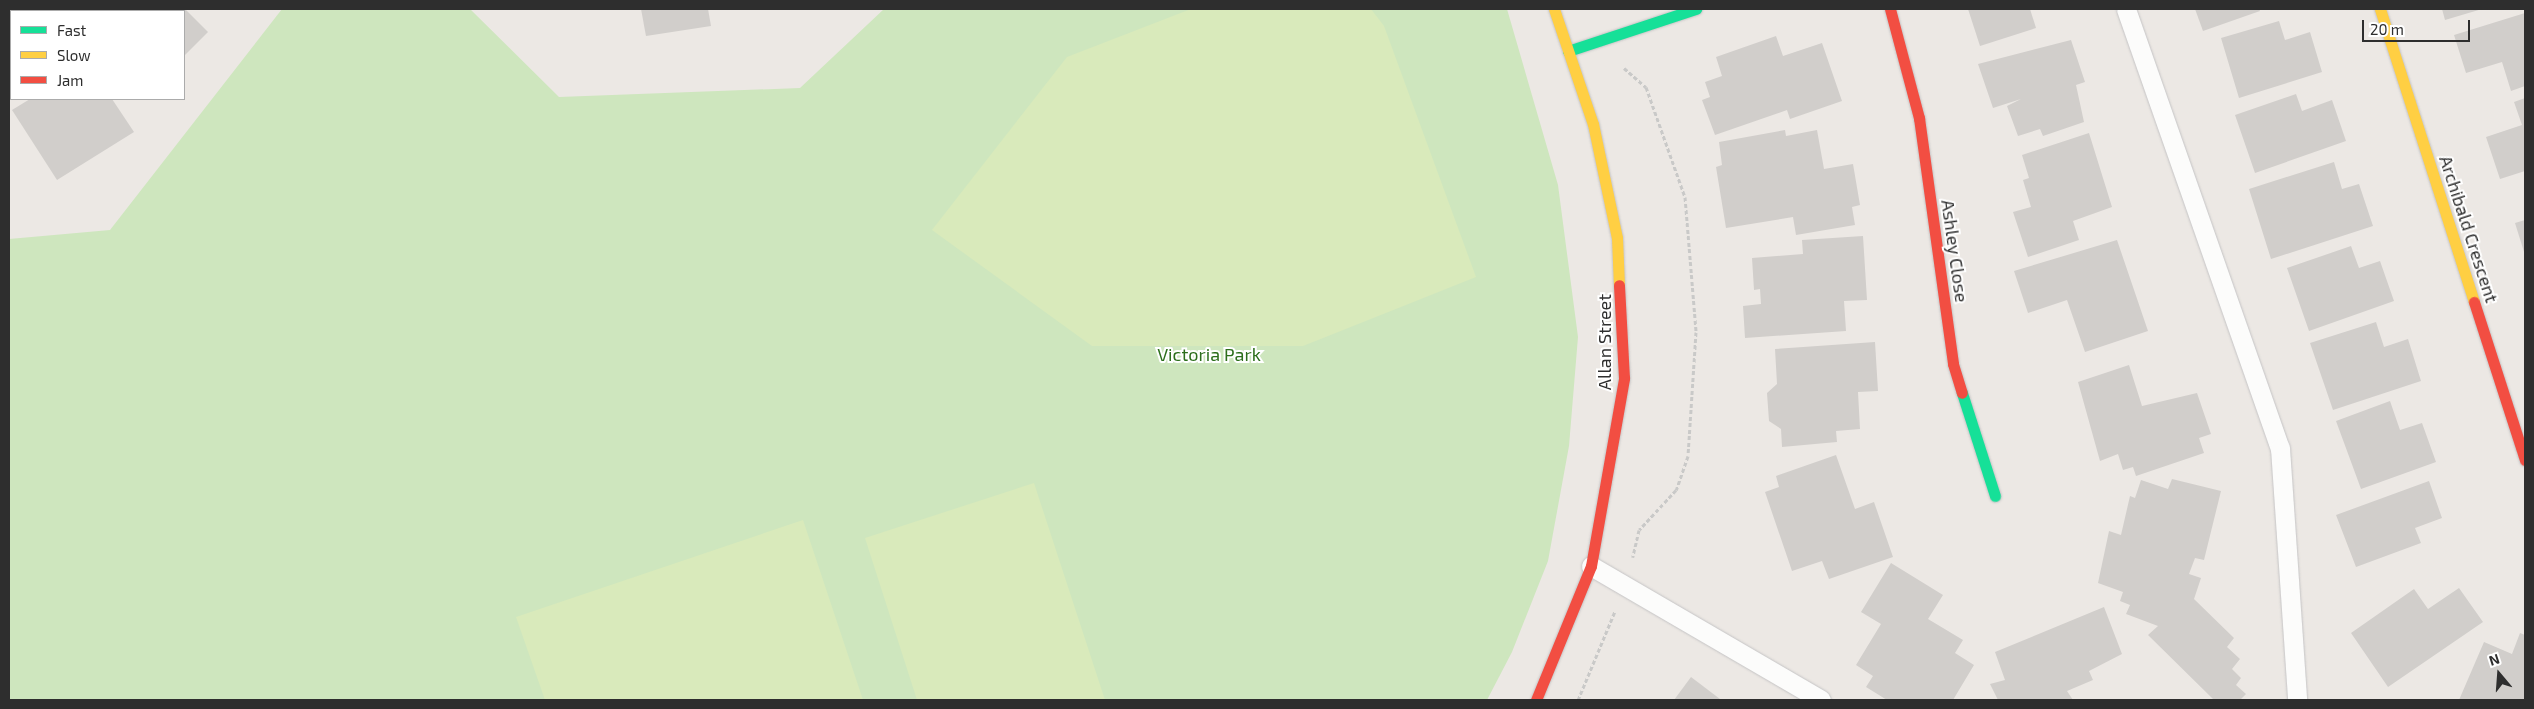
<!DOCTYPE html>
<style>
body{margin:0}
#map{position:relative;width:2534px;height:709px;overflow:hidden;background:#ece8e4;font-family:"Exo 2",sans-serif}
div>[style]{position:absolute}
[style*='--x']{left:calc(var(--x)*1px);top:calc(var(--y)*1px);width:calc(var(--w)*1px);rotate:calc(var(--a)*1deg)}
.green>*{inset:0;background:#cee6be}
.pitch>*{inset:0;background:#d9eabb}
.building>*{inset:0;background:#d1cecb}
.path>*{height:3px;margin-top:-1.5px;transform-origin:0;background:repeating-linear-gradient(90deg,#c9c9c8 0 4px,transparent 0 6.5px)}
.roads{filter:drop-shadow(0 0 1px #c5c4c5) drop-shadow(0 0 1px #c5c4c5)}
.lane>*{height:19px;margin:-9.5px;padding:0 9.5px;transform-origin:9.5px;border-radius:9.5px;background:#fcfcfb}
.fast>*{height:11px;margin:-5.5px;padding:0 5.5px;transform-origin:5.5px;border-radius:5.5px;background:#16e098}
.slow>*{height:11px;margin:-5.5px;padding:0 5.5px;transform-origin:5.5px;border-radius:5.5px;background:#ffcf43}
.jam>*{height:11px;margin:-5.5px;padding:0 5.5px;transform-origin:5.5px;border-radius:5.5px;background:#f24e42}
span{translate:-50% -50%;white-space:nowrap;text-align:center;line-height:1.15;-webkit-text-stroke:4px #fff;paint-order:stroke}
.street-label{font-size:18px;color:#2e2e2e}
.park-label{font-size:18px;color:#2c6e1b}
.frame{position:absolute;inset:0;border:10px solid #2e2e2e;pointer-events:none}
.legend{position:absolute;left:10px;top:10px;width:175px;height:90px;box-sizing:border-box;background:#fff;border:1px solid #ababab;margin:0;padding:6px 9px;list-style:none;font-size:15px;color:#2e2e2e}
.legend li{display:flex;align-items:center;gap:10px;height:25px}
.legend b{width:25px;border:1px solid #ababab}
.north{position:absolute;left:2474px;top:649px;width:50px;height:50px;-webkit-text-stroke:4px #fff;paint-order:stroke;rotate:342deg;font-size:14px;font-weight:700;line-height:20px;text-align:center;color:#2e2e2e}
.north::after{content:'';display:block;margin:auto;width:18px;height:22px;background:#2e2e2e;clip-path:polygon(50% 0,100% 100%,50% 72%,0 100%)}
.scale{position:absolute;left:2362px;top:20px;width:108px;height:22px;box-sizing:border-box;border:2px solid #2e2e2e;border-top:0;padding-left:6px;font-size:15px;line-height:18px;white-space:nowrap;color:#2e2e2e;-webkit-text-stroke:4px #fff;paint-order:stroke}
</style>
<div id="map">
<div class="green">
<i style="clip-path:polygon(282px 9px,470px 9px,559px 97px,800px 88px,884px 9px,1507px 9px,1558px 185px,1578px 337px,1569px 446px,1548px 561px,1512px 652px,1487px 700px,9px 700px,9px 239px,110px 230px)"></i>
</div>
<div class="pitch">
<i style="clip-path:polygon(1191px 9px,1371px 9px,1384px 26px,1476px 277px,1303px 346px,1092px 346px,932px 230px,1067px 57px)"></i>
<i style="clip-path:polygon(1034px 483px,1105px 700px,917px 700px,865px 538px)"></i>
<i style="clip-path:polygon(803px 520px,863px 700px,545px 700px,516px 617px)"></i>
</div>
<div class="building">
<i style="clip-path:polygon(85px 9px,185px 9px,208px 32px,184px 56px,184px 11px)"></i>
<i style="clip-path:polygon(641px 9px,708px 9px,711px 26px,646px 36px)"></i>
<i style="clip-path:polygon(1968px 9px,2030px 9px,2036px 28px,1980px 46px)"></i>
<i style="clip-path:polygon(2195px 9px,2259px 9px,2260px 11px,2203px 31px)"></i>
<i style="clip-path:polygon(2442px 9px,2482px 9px,2445px 20px)"></i>
<i style="clip-path:polygon(2525px 13px,2525px 86px,2511px 91px,2502px 62px,2466px 73px,2454px 35px)"></i>
<i style="clip-path:polygon(2279px 21px,2285px 40px,2310px 32px,2322px 72px,2239px 98px,2221px 38px)"></i>
<i style="clip-path:polygon(1776px 36px,1783px 56px,1822px 43px,1842px 101px,1790px 119px,1787px 110px,1715px 135px,1702px 100px,1710px 97px,1705px 82px,1722px 76px,1716px 57px)"></i>
<i style="clip-path:polygon(2071px 40px,2085px 82px,2076px 85px,2084px 122px,2043px 136px,2040px 129px,2018px 136px,2007px 106px,2021px 99px,1993px 108px,1978px 64px)"></i>
<i style="clip-path:polygon(2296px 94px,2302px 111px,2332px 100px,2346px 141px,2255px 173px,2235px 115px)"></i>
<i style="clip-path:polygon(2525px 98px,2525px 171px,2500px 179px,2486px 137px,2522px 125px,2514px 102px)"></i>
<i style="clip-path:polygon(30px 99px,112px 99px,134px 132px,57px 180px,12px 110px)"></i>
<i style="clip-path:polygon(1785px 130px,1786px 136px,1817px 130px,1824px 169px,1853px 164px,1860px 205px,1852px 207px,1855px 225px,1796px 235px,1793px 217px,1726px 228px,1716px 167px,1722px 165px,1719px 142px)"></i>
<i style="clip-path:polygon(2089px 133px,2112px 207px,2073px 221px,2079px 240px,2028px 257px,2013px 212px,2031px 207px,2023px 180px,2029px 178px,2022px 155px)"></i>
<i style="clip-path:polygon(2334px 162px,2342px 189px,2359px 184px,2373px 226px,2271px 259px,2249px 189px)"></i>
<i style="clip-path:polygon(2525px 220px,2525px 255px,2515px 223px)"></i>
<i style="clip-path:polygon(1863px 236px,1867px 300px,1844px 301px,1846px 331px,1745px 338px,1743px 306px,1761px 304px,1760px 289px,1754px 290px,1752px 258px,1803px 254px,1802px 240px)"></i>
<i style="clip-path:polygon(2117px 240px,2148px 331px,2085px 352px,2067px 300px,2028px 313px,2014px 271px)"></i>
<i style="clip-path:polygon(2351px 246px,2359px 268px,2380px 261px,2394px 301px,2309px 331px,2287px 268px)"></i>
<i style="clip-path:polygon(2376px 322px,2384px 347px,2408px 339px,2421px 381px,2333px 410px,2310px 343px)"></i>
<i style="clip-path:polygon(1875px 342px,1878px 391px,1858px 392px,1860px 429px,1836px 431px,1837px 442px,1782px 447px,1781px 429px,1769px 421px,1767px 393px,1777px 384px,1775px 349px)"></i>
<i style="clip-path:polygon(2129px 365px,2142px 406px,2197px 393px,2211px 434px,2199px 438px,2204px 453px,2136px 476px,2133px 467px,2123px 470px,2118px 454px,2100px 461px,2078px 382px)"></i>
<i style="clip-path:polygon(2390px 401px,2400px 430px,2422px 423px,2436px 462px,2361px 489px,2336px 421px)"></i>
<i style="clip-path:polygon(1836px 455px,1855px 509px,1874px 502px,1893px 557px,1829px 579px,1822px 561px,1792px 571px,1765px 492px,1779px 487px,1776px 476px)"></i>
<i style="clip-path:polygon(2172px 479px,2221px 491px,2204px 560px,2195px 558px,2189px 574px,2201px 578px,2194px 599px,2234px 638px,2227px 647px,2240px 659px,2232px 669px,2241px 678px,2236px 685px,2246px 694px,2240px 700px,2214px 700px,2148px 635px,2158px 626px,2126px 614px,2130px 605px,2120px 601px,2123px 592px,2098px 583px,2109px 531px,2121px 535px,2130px 496px,2135px 498px,2141px 480px,2168px 489px)"></i>
<i style="clip-path:polygon(2429px 481px,2442px 518px,2415px 528px,2421px 543px,2356px 567px,2336px 515px)"></i>
<i style="clip-path:polygon(1891px 563px,1943px 595px,1928px 619px,1963px 640px,1955px 653px,1974px 665px,1953px 700px,1887px 700px,1866px 687px,1873px 676px,1856px 665px,1881px 624px,1861px 612px)"></i>
<i style="clip-path:polygon(2459px 588px,2483px 622px,2388px 687px,2351px 633px,2414px 589px,2428px 609px)"></i>
<i style="clip-path:polygon(2104px 607px,2122px 654px,2089px 671px,2093px 680px,2067px 691px,2073px 700px,1998px 700px,1990px 684px,2005px 680px,1995px 652px)"></i>
<i style="clip-path:polygon(2520px 633px,2525px 635px,2525px 700px,2459px 700px,2484px 642px,2512px 654px)"></i>
<i style="clip-path:polygon(1691px 677px,1720px 699px,1719px 700px,1674px 700px)"></i>
</div>
<div class="path">
<i style="--x:1624;--y:68;--w:29;--a:41"></i>
<i style="--x:1646;--y:87;--w:117;--a:70.5"></i>
<i style="--x:1685;--y:197;--w:135;--a:85.3"></i>
<i style="--x:1696;--y:332;--w:124;--a:93.7"></i>
<i style="--x:1688;--y:456;--w:36;--a:109"></i>
<i style="--x:1676;--y:490;--w:54;--a:132.8"></i>
<i style="--x:1639;--y:530;--w:28;--a:103"></i>
<i style="--x:1578;--y:700;--w:96;--a:-67.4"></i>
</div>
<div class="roads">
<div class="lane">
<i style="--x:2126;--y:9;--w:465;--a:70.7"></i>
<i style="--x:2280;--y:448;--w:253;--a:86.1"></i>
<i style="--x:1591;--y:566;--w:266;--a:30.2"></i>
</div>
<div class="fast">
<i style="--x:1568;--y:51;--w:135;--a:-18.2"></i>
<i style="--x:1962;--y:393;--w:108;--a:72.2"></i>
</div>
<div class="slow">
<i style="--x:1554;--y:9;--w:121;--a:71.3"></i>
<i style="--x:1593;--y:124;--w:116;--a:78.1"></i>
<i style="--x:1617;--y:238;--w:47;--a:87.6"></i>
<i style="--x:2380;--y:9;--w:308;--a:72.2"></i>
</div>
<div class="jam">
<i style="--x:1890;--y:9;--w:113;--a:75.1"></i>
<i style="--x:1919;--y:118;--w:248;--a:82.1"></i>
<i style="--x:1953;--y:364;--w:30;--a:73"></i>
<i style="--x:2474;--y:302;--w:166;--a:72.1"></i>
<i style="--x:1536;--y:700;--w:145;--a:-67.7"></i>
<i style="--x:1591;--y:566;--w:191;--a:-80"></i>
<i style="--x:1624;--y:378;--w:93;--a:-93.1"></i>
</div>
</div>
<div class="street-label">
<span style="left:2469px;top:229px;rotate:72deg">Archibald Crescent</span>
<span style="left:1955px;top:251px;rotate:82deg">Ashley Close</span>
<span style="left:1604px;top:342px;rotate:-90deg">Allan Street</span>
</div>
<div class="park-label">
<span style="left:1209px;top:354px">Victoria Park</span>
</div>
<div class="frame"></div>
<ul class="legend">
<li><b style="height:6px;background:#16e098"></b>Fast</li>
<li><b style="height:6px;background:#ffcf43"></b>Slow</li>
<li><b style="height:6px;background:#f24e42"></b>Jam</li>
</ul>
<div class="north">N</div>
<div class="scale">20 m</div>
</div>
